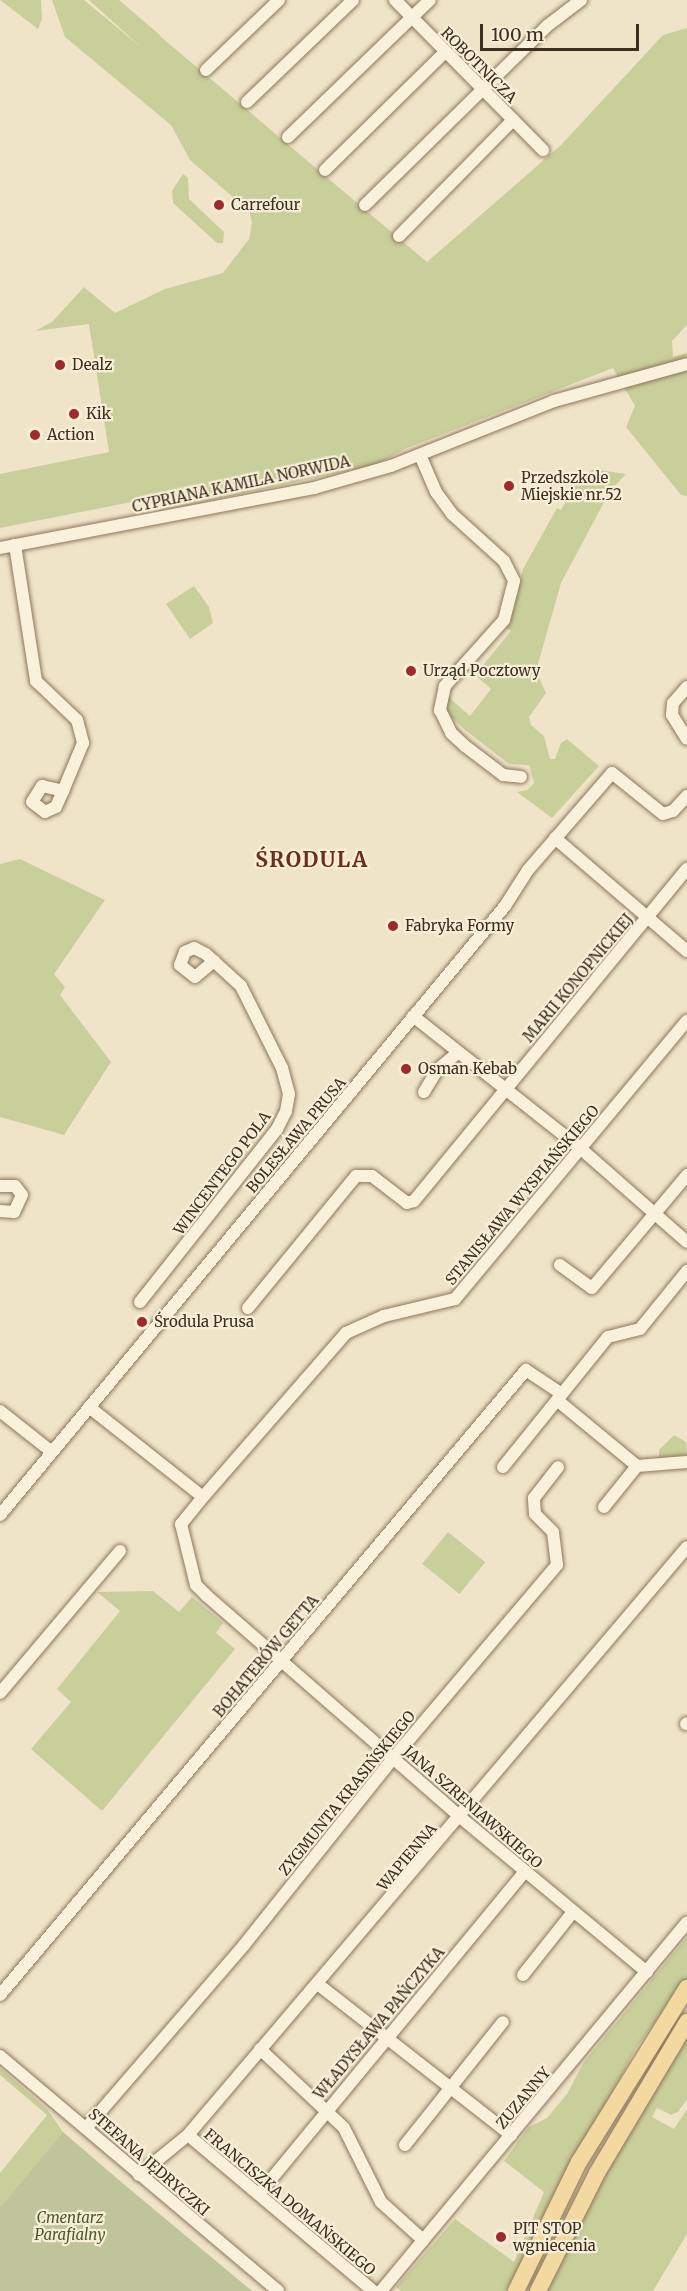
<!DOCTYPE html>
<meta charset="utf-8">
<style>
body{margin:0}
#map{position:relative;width:687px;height:2291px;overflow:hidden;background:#f0e4c8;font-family:Merriweather,serif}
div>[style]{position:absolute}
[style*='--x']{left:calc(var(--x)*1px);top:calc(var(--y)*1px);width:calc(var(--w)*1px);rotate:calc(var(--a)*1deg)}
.green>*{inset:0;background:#c9cf9b;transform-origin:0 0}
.cemetery>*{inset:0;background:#bfc49a}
.roads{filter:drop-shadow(0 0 2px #8d765c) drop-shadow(0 0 2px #8d765c)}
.minor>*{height:12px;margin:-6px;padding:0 6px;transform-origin:6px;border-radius:6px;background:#faf1dc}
.major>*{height:16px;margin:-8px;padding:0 8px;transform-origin:8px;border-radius:8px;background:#f3d9a0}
.dots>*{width:16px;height:16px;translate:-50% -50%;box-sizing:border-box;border:3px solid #f7eed8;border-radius:50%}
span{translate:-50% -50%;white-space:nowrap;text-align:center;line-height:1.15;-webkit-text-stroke:4.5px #f7eed8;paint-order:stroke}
.street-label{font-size:15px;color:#3d2e20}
.poi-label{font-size:15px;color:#3d2e20}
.left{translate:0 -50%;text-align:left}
.park-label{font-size:15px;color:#4d5a26;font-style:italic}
.district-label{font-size:21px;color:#6b2e1e;font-weight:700;letter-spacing:1.5px}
.scale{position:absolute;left:480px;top:24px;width:159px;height:27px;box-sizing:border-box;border:3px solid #3d2e20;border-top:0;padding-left:8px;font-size:18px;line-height:21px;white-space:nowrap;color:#3d2e20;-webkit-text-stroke:4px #f7eed8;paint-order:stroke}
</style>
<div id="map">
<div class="green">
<i style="clip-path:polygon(0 0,41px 0,42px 19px,38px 29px)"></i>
<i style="clip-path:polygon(52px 0,84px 0,142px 48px,89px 0,119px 0,161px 36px,158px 38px,161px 37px,427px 262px,561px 145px,663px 35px,687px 28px,687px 325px,672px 341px,673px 357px,687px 353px,687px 496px,681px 495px,626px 427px,635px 406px,613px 368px,405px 449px,375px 465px,160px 511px,157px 497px,0 528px,0 474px,109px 452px,89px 324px,35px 331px,52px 322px,84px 287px,115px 313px,165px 289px,223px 273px,249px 239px,252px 222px,249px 211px,190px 160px,171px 125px,65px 37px)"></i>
<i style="clip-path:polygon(183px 174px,188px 178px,189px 199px,224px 232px,223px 243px,217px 243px,173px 203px,172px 191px)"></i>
<i style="clip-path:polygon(593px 469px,626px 474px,610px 491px,561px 583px,536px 671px,546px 693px,529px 717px,531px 725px,544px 736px,550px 759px,555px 759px,561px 743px,567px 739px,599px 766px,552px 818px,517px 792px,527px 790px,534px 783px,529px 765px,509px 764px,464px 729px,446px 712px,445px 700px,447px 696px,470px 716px,491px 689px,475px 675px,511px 631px,504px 627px,513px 612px,523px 569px,557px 508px,561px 510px,576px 483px)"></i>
<i style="clip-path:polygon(194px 586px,209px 607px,213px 623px,190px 639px,166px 604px)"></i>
<i style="clip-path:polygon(20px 859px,105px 900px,54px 974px,65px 987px,60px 995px,111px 1062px,64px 1135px,0 1117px,0 864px)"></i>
<i style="clip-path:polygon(674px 1435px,686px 1442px,687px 1455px,659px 1458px,659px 1450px)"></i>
<i style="left:448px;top:1532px;width:48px;height:41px;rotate:39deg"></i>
<i style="clip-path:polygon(153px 1591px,179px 1612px,192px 1597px,223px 1623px,216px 1633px,235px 1649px,102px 1811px,31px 1749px,71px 1702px,57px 1689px,120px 1611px,97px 1592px)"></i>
<i style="clip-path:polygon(687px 1937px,687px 1979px,636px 2048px,506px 2291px,401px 2291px,396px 2287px,455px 2219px,514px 2262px,544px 2192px,504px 2161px,529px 2127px,547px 2118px,567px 2094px,584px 2062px)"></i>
<i style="clip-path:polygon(687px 2034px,687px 2099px,678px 2112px,671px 2115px,657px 2108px,652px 2117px,674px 2129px,687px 2109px,687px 2234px,653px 2291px,544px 2291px,589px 2199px)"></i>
<i style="clip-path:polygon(0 2068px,47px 2109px,63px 2132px,0 2207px,0 2173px,47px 2115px,0 2075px)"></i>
</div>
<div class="cemetery">
<i style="clip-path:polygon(63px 2132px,120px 2181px,252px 2291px,0 2291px,0 2207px)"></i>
</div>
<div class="roads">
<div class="minor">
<i style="--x:395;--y:0;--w:211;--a:45.4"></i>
<i style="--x:206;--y:70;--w:101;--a:-43.8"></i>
<i style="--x:247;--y:102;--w:147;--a:-43.9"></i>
<i style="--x:288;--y:137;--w:197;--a:-44"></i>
<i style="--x:325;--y:170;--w:168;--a:-44.5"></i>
<i style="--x:365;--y:205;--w:255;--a:-44.5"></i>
<i style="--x:547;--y:26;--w:43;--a:-37.4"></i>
<i style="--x:399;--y:236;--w:163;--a:-45.5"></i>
<i style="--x:420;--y:455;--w:40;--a:66.6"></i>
<i style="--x:436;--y:492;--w:27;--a:54"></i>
<i style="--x:452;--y:514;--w:70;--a:42.1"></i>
<i style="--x:504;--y:561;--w:22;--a:63"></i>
<i style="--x:514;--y:581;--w:40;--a:104.4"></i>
<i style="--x:504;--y:620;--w:89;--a:131.8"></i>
<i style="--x:445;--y:686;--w:25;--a:102"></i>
<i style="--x:440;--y:710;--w:25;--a:64"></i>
<i style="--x:451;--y:733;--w:19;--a:43"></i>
<i style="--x:465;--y:746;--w:48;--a:37.3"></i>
<i style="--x:503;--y:775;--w:18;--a:6"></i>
<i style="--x:15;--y:545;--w:138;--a:81.2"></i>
<i style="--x:36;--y:681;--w:57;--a:43.6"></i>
<i style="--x:77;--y:720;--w:24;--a:75"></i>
<i style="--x:83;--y:743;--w:52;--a:112.6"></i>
<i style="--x:63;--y:791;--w:17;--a:114"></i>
<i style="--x:56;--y:807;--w:12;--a:156"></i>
<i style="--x:45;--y:812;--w:16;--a:-142"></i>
<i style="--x:32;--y:802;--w:19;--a:-58"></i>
<i style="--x:42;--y:786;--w:22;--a:13"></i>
<i style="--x:0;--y:548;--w:320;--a:-10.8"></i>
<i style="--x:314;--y:488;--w:80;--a:-15.9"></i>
<i style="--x:391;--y:466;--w:175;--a:-21.7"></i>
<i style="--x:554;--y:401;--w:138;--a:-15.5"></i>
<i style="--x:687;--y:687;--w:21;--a:131"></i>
<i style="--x:673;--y:703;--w:12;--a:95"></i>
<i style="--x:672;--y:715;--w:28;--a:58"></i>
<i style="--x:555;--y:838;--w:174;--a:40.6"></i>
<i style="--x:413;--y:1016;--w:213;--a:38.3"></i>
<i style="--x:580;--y:1148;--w:142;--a:41.3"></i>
<i style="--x:424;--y:1092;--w:26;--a:-59"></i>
<i style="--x:437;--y:1070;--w:26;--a:-40"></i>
<i style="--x:0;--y:1186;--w:15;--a:0"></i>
<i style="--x:15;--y:1186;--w:11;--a:52"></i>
<i style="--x:22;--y:1195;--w:19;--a:115"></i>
<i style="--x:14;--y:1212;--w:14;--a:-176"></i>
<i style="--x:560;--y:1265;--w:39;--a:36"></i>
<i style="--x:592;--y:1288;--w:148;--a:-49.9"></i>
<i style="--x:140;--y:1302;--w:221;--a:-51.6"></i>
<i style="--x:277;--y:1129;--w:20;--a:-63"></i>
<i style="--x:286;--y:1111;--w:17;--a:-80"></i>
<i style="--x:289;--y:1094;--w:27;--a:-105"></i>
<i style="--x:282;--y:1068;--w:92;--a:-116.6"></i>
<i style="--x:241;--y:986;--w:47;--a:-137.6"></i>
<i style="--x:206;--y:954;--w:13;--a:-153"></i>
<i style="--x:194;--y:948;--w:10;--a:156"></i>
<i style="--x:185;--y:952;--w:14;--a:111"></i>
<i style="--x:180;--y:965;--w:19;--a:39"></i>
<i style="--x:195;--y:977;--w:25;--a:-40"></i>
<i style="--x:248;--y:1308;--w:171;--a:-50.7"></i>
<i style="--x:356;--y:1176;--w:16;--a:0"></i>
<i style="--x:372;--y:1176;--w:44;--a:37.6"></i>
<i style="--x:407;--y:1203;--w:7;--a:-16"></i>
<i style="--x:414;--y:1201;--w:430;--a:-50.6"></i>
<i style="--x:557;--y:1400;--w:104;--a:39.5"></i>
<i style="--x:637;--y:1466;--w:50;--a:-4.6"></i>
<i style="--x:89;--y:1407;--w:145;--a:38.3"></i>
<i style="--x:203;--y:1497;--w:35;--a:129"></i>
<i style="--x:181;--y:1524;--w:63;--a:76.2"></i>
<i style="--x:196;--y:1585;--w:16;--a:45"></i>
<i style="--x:207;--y:1596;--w:336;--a:41.1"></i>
<i style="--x:460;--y:1817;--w:243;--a:39.7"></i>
<i style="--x:0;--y:1411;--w:66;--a:38.3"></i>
<i style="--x:503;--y:1467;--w:167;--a:-51.1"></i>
<i style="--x:608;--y:1337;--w:33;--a:-14"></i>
<i style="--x:640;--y:1329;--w:75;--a:-51"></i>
<i style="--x:203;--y:1497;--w:218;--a:-48.9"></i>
<i style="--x:346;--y:1333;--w:42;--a:-24.1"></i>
<i style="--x:384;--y:1316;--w:73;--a:-13.5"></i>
<i style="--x:455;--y:1299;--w:362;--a:-50.2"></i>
<i style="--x:604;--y:1507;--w:53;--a:-51.2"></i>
<i style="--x:0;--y:1515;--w:791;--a:-50.33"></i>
<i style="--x:505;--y:906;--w:43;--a:-57.4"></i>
<i style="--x:528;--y:870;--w:128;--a:-49.1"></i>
<i style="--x:612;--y:773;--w:65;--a:38.8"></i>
<i style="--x:663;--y:814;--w:10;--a:-17"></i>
<i style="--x:673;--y:811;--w:21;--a:-47"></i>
<i style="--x:0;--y:1693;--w:186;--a:-49.8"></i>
<i style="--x:686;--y:1724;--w:1;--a:-45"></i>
<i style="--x:523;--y:1975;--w:80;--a:-51.6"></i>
<i style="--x:319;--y:1985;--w:244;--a:38"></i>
<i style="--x:0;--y:1995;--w:817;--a:-49.92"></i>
<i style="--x:526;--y:1370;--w:43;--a:33.7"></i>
<i style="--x:260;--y:2049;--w:115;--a:43.2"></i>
<i style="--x:344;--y:2128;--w:83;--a:63.4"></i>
<i style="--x:381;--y:2202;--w:57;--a:42.1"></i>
<i style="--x:0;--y:2056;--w:364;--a:40.2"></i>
<i style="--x:87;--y:2127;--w:240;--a:-49.2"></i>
<i style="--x:244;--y:1945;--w:234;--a:-51.4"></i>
<i style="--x:390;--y:1762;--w:258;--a:-49.7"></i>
<i style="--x:557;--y:1565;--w:33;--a:-97"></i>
<i style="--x:553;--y:1532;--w:25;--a:-135"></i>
<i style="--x:535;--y:1514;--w:16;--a:-94"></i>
<i style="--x:534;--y:1498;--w:39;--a:-52"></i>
<i style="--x:188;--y:2135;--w:242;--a:40.1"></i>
<i style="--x:405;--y:2145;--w:157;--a:-51.5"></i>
<i style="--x:139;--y:2175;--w:63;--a:-39.2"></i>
<i style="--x:188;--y:2135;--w:771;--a:-49.68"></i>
<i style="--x:259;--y:2194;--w:418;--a:-50.5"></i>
<i style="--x:381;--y:2291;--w:479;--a:-50.3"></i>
</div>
<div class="major">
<i style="--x:516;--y:2291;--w:144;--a:-64"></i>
<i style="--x:579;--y:2162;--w:205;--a:-58.2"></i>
<i style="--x:538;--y:2291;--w:132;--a:-63.4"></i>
<i style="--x:597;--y:2173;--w:176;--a:-59.2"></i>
</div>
</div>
<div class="dots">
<i style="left:219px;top:205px;background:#9e2a2b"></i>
<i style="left:60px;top:365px;background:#9e2a2b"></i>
<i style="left:74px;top:414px;background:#9e2a2b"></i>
<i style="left:35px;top:435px;background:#9e2a2b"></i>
<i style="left:509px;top:486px;background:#9e2a2b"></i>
<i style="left:411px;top:671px;background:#9e2a2b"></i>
<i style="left:393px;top:926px;background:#9e2a2b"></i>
<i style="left:406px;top:1069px;background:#9e2a2b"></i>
<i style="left:142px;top:1322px;background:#9e2a2b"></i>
<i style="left:501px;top:2237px;background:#9e2a2b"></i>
</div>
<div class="street-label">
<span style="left:479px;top:65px;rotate:45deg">ROBOTNICZA</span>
<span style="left:241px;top:484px;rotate:-12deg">CYPRIANA KAMILA NORWIDA</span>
<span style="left:578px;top:978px;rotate:-50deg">MARII KONOPNICKIEJ</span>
<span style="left:296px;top:1135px;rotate:-50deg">BOLESŁAWA PRUSA</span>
<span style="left:222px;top:1173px;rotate:-53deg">WINCENTEGO POLA</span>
<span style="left:522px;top:1195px;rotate:-50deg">STANISŁAWA WYSPIAŃSKIEGO</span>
<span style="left:266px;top:1656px;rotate:-50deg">BOHATERÓW GETTA</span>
<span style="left:347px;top:1793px;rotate:-51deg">ZYGMUNTA KRASIŃSKIEGO</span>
<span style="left:473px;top:1807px;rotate:41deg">JANA SZRENIAWSKIEGO</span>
<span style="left:407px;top:1857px;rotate:-50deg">WAPIENNA</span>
<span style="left:379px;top:2023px;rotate:-50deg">WŁADYSŁAWA PAŃCZYKA</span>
<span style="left:523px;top:2098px;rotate:-50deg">ZUZANNY</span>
<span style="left:149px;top:2162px;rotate:41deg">STEFANA JĘDRYCZKI</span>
<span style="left:290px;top:2202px;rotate:40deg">FRANCISZKA DOMAŃSKIEGO</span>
</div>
<div class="poi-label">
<span class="left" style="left:231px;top:205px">Carrefour</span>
<span class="left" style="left:72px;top:365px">Dealz</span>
<span class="left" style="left:86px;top:414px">Kik</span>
<span class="left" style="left:47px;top:435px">Action</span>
<span class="left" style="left:521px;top:486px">Przedszkole<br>Miejskie nr.52</span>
<span class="left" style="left:423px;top:671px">Urząd Pocztowy</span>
<span class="left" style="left:405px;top:926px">Fabryka Formy</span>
<span class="left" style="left:418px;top:1069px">Osman Kebab</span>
<span class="left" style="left:154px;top:1322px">Środula Prusa</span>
<span class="left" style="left:513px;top:2237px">PIT STOP<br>wgniecenia</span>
</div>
<div class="park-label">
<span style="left:70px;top:2226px">Cmentarz<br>Parafialny</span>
</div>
<div class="district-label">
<span style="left:312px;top:860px">ŚRODULA</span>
</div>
<div class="scale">100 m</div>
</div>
